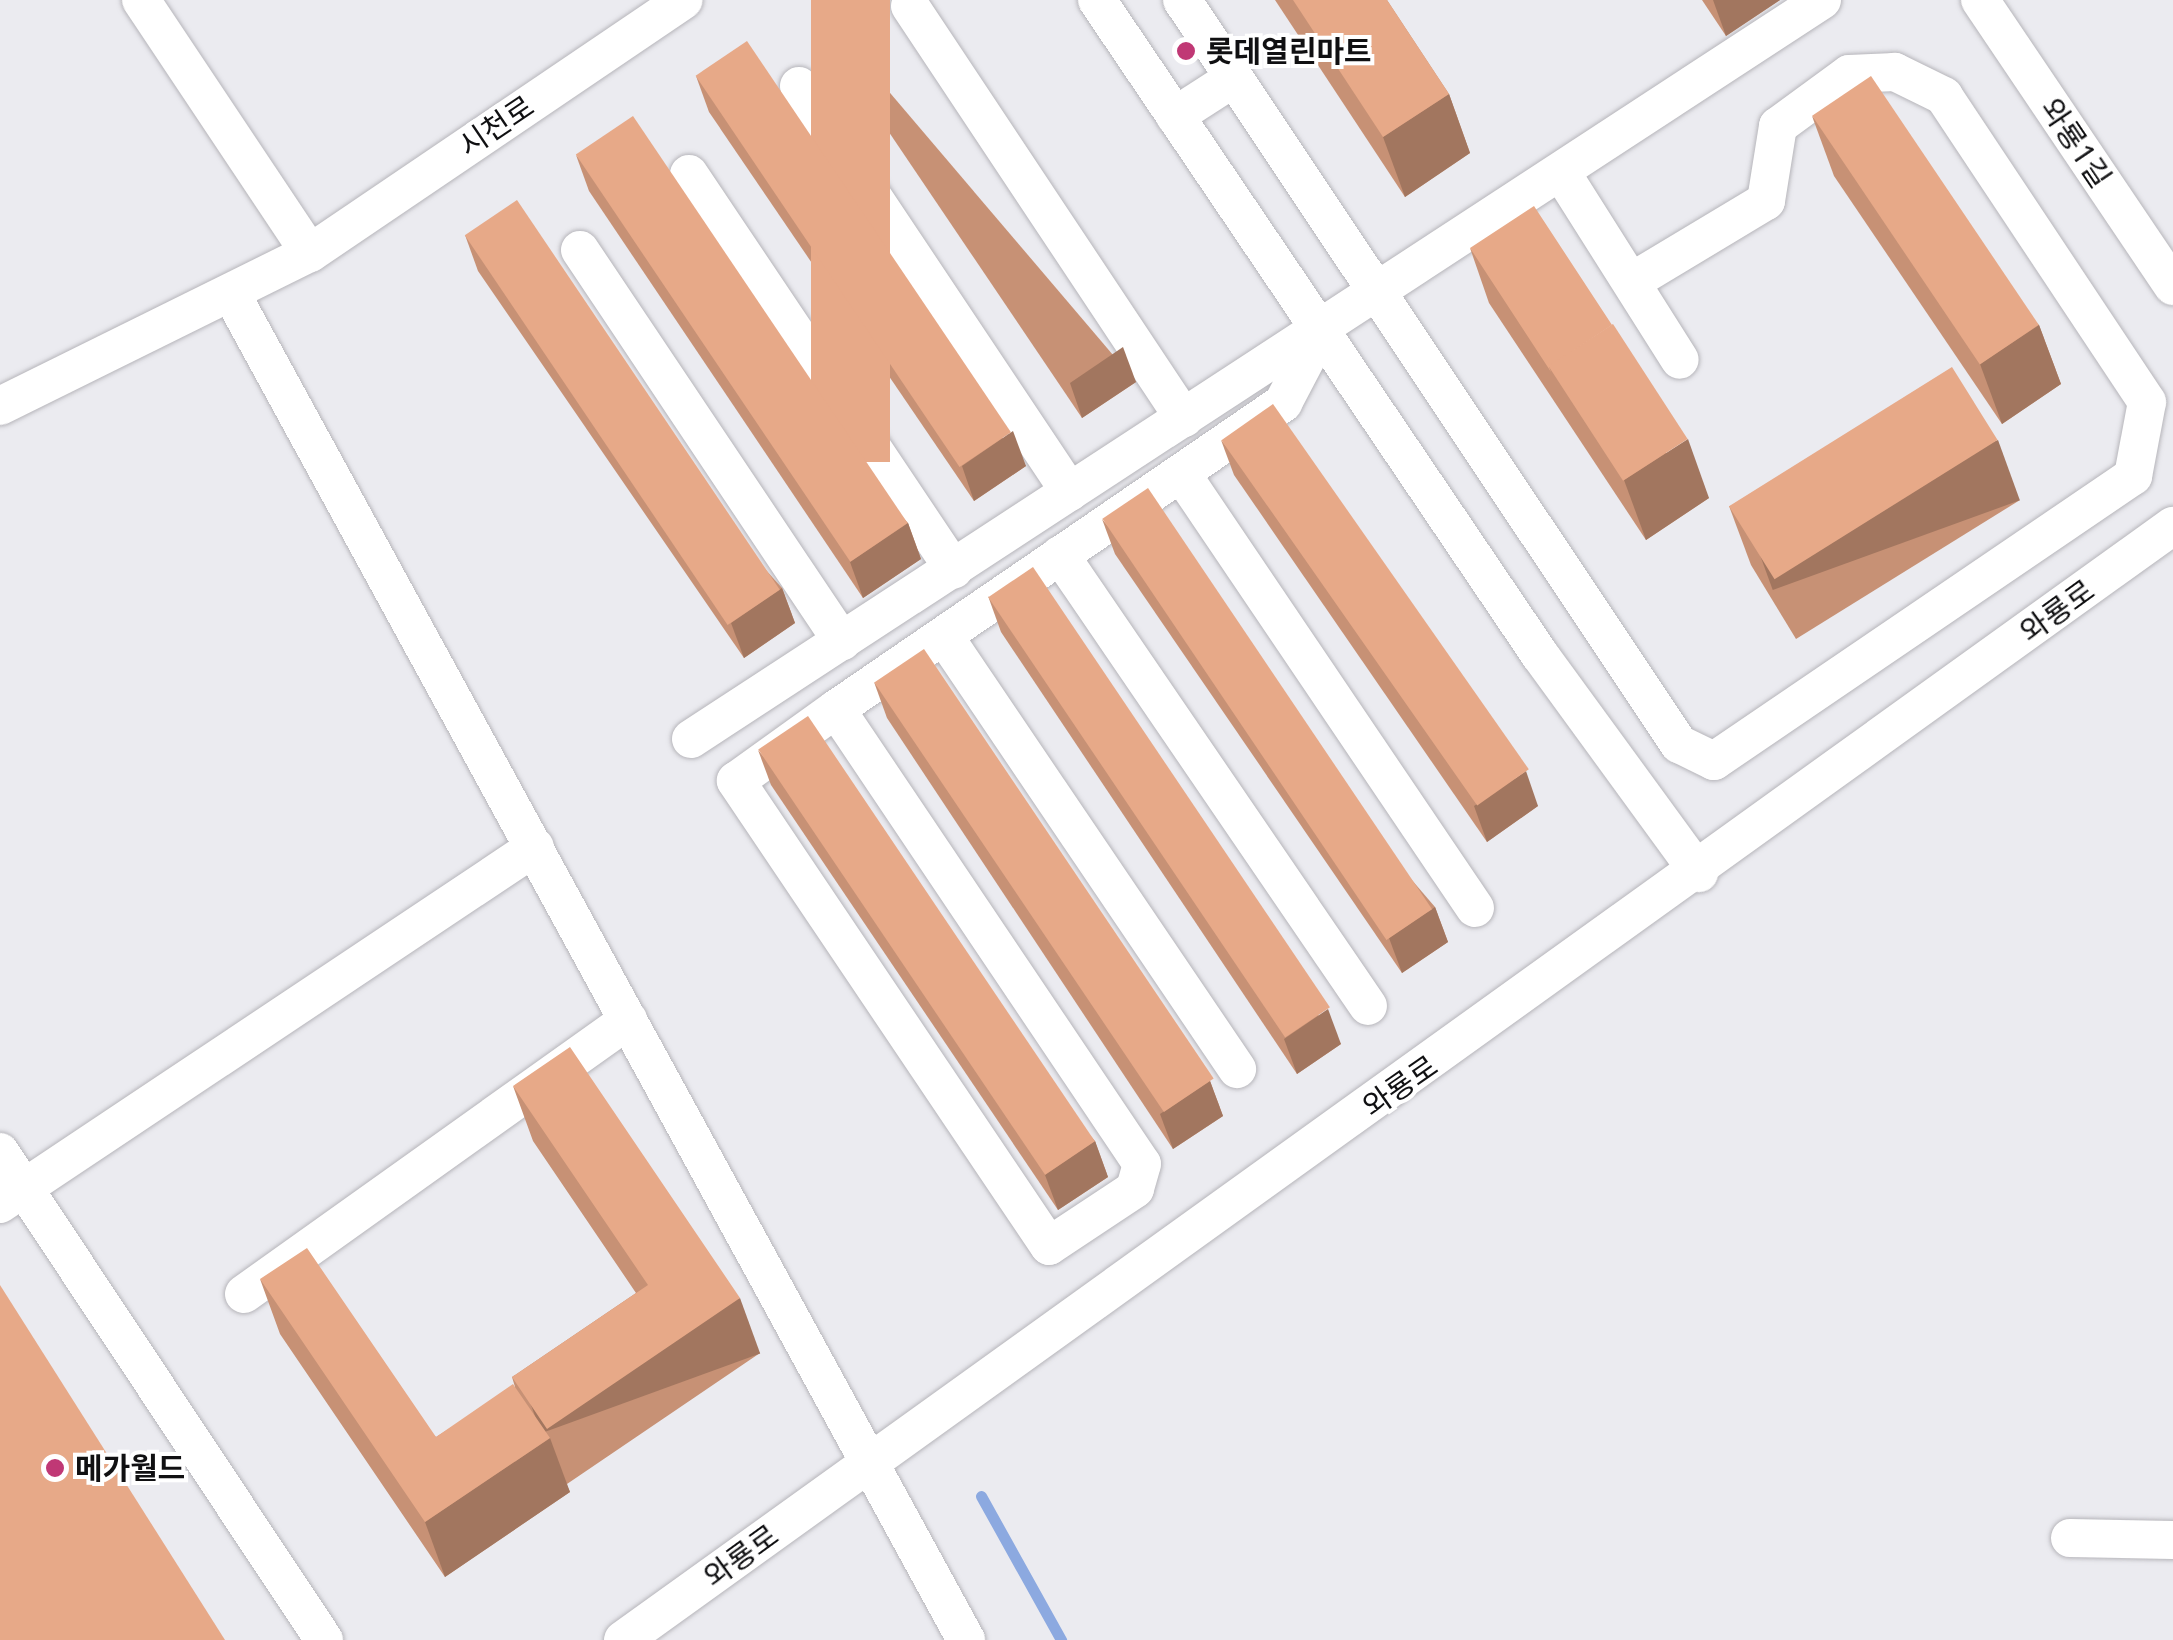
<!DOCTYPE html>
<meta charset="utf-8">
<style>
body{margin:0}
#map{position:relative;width:2173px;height:1640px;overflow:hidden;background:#ebebf0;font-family:"Noto Sans","Noto Sans KR",sans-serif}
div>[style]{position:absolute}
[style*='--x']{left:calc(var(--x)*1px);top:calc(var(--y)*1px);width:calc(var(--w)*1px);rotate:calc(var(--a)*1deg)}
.stream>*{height:11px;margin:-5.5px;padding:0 5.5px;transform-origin:5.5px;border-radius:5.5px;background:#8ca9e0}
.roads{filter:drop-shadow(0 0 2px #b6b5ba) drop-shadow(0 0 2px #b6b5ba)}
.minor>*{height:38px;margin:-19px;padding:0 19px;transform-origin:19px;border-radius:19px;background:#fff}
.wall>*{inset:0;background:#c79175}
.shaded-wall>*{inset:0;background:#a2765f;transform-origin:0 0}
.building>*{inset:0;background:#e7a988;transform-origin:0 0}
.dots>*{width:28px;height:28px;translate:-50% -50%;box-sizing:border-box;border:5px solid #fff;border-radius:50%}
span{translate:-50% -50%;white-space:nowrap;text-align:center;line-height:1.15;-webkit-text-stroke:8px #fff;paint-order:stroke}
.poi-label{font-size:30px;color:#101012;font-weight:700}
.left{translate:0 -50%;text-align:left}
.street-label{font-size:30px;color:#101012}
</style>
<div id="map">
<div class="stream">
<i style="--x:981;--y:1496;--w:165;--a:60.9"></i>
</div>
<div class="roads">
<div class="minor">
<i style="--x:141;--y:0;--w:304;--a:56.3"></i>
<i style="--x:1097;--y:0;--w:791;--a:55.93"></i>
<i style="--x:1540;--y:655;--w:270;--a:53.9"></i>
<i style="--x:1182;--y:0;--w:895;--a:56.26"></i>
<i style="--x:1679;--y:744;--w:39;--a:26"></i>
<i style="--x:1714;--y:761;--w:507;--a:-34.22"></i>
<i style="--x:2133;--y:476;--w:75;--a:-79.3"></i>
<i style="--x:2147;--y:402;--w:367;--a:-123.6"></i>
<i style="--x:1944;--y:96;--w:55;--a:-153.9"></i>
<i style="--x:1895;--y:72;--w:46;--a:177.5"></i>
<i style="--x:1849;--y:74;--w:88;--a:143.8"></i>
<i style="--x:1778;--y:126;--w:76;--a:99.1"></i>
<i style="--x:1766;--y:201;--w:157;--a:149"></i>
<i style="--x:1980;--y:0;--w:345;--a:56"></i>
<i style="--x:910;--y:6;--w:495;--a:56.4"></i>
<i style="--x:799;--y:86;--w:488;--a:56.3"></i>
<i style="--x:1175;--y:116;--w:70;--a:-32.8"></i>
<i style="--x:1561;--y:172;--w:222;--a:57.7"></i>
<i style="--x:689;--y:174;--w:476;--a:56.2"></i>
<i style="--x:580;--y:250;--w:471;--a:56.2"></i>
<i style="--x:233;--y:297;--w:1530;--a:61.37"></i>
<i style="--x:0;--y:406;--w:346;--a:-26.3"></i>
<i style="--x:310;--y:253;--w:451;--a:-34.1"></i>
<i style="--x:1181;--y:473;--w:525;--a:55.95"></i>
<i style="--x:1060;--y:555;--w:546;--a:55.67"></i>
<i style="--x:944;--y:636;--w:523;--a:55.91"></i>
<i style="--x:836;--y:709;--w:548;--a:56.08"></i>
<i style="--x:1142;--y:1164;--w:26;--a:106"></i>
<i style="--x:1135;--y:1189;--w:103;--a:146.5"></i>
<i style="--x:1049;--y:1246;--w:561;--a:-123.95"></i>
<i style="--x:736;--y:781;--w:123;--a:-35.8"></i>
<i style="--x:836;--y:709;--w:542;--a:-34.39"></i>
<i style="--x:1283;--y:403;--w:78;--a:-62.4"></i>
<i style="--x:691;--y:739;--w:1351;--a:-33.16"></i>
<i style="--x:0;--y:1152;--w:586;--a:56.42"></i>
<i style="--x:0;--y:1204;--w:643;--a:-33.71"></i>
<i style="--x:244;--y:1294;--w:472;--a:-35.5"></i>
<i style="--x:2070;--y:1538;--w:103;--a:1.1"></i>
<i style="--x:623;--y:1640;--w:1909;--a:-35.71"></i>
</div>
</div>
<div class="wall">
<i style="clip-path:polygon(811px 0,1136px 382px,1082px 418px,822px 33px)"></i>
<i style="clip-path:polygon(1275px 0,1387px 0,1449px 94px,1470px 153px,1405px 197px)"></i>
<i style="clip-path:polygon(1702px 0,1780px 0,1726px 36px)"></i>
<i style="clip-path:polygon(696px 76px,1026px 466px,974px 501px,709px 112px)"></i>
<i style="clip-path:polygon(1812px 116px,2039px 325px,2061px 384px,2002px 424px,1834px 176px)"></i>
<i style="clip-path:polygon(576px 155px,908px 523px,921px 559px,863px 598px,589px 191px)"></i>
<i style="clip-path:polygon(465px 235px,782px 588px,795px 623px,744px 658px,478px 271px)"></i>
<i style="clip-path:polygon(1470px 248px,1709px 498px,1646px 540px,1489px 303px)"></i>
<i style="clip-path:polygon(1221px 440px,1538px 806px,1487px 842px,1234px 475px)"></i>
<i style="clip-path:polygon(2020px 500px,1796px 639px,1751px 565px,1729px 506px)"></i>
<i style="clip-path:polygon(1102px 519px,1435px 907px,1448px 942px,1402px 973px,1115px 554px)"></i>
<i style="clip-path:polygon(988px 596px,1341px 1044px,1297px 1074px,1001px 632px)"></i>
<i style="clip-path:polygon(874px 682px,1210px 1081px,1223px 1116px,1173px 1149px,887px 718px)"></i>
<i style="clip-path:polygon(758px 750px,1095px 1141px,1108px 1177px,1058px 1210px,771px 785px)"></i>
<i style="clip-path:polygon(513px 1086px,760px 1353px,567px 1484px,566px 1483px,570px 1492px,445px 1577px,280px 1334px,260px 1279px,436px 1437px,515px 1387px,512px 1377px,636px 1293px,533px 1141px)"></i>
</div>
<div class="shaded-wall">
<i style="clip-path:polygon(1713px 0,1780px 0,1726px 36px)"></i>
<i style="clip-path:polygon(1449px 94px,1470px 153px,1405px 197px,1383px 137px)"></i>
<i style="clip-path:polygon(2039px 325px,2061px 384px,2002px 424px,1980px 364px)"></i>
<i style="clip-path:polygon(1123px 347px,1136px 382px,1082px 418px,1070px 383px)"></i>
<i style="clip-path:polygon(1013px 431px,1026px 466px,974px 501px,962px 466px)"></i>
<i style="clip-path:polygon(1688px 439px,1709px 498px,1646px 540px,1624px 480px)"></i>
<i style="left:1998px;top:440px;width:64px;height:263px;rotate:70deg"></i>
<i style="clip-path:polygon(908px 523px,921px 559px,863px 598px,850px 562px)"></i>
<i style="clip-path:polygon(782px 588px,795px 623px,744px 658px,731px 623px)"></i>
<i style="clip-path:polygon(1526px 771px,1538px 806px,1487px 842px,1474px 806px)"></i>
<i style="clip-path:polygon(1435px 907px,1448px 942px,1402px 973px,1389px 938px)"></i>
<i style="clip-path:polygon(1328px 1009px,1341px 1044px,1297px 1074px,1284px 1039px)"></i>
<i style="clip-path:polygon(1210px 1081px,1223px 1116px,1173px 1149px,1160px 1114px)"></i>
<i style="clip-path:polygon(1095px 1141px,1108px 1177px,1058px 1210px,1045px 1175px)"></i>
<i style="left:740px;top:1298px;width:59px;height:233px;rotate:70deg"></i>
<i style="clip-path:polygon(550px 1438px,570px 1492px,445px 1577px,425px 1522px)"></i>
</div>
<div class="building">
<i style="left:811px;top:0;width:79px;height:462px"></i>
<i style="clip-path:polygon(1293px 0,1387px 0,1449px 94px,1383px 137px)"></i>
<i style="left:747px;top:41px;width:472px;height:62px;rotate:56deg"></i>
<i style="left:1871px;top:76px;width:300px;height:71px;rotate:56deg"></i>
<i style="left:633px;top:116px;width:491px;height:69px;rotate:56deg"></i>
<i style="left:517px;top:200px;width:470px;height:63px;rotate:56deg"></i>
<i style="clip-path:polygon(1534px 206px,1612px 325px,1549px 367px,1551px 372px,1470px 248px)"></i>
<i style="left:1613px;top:324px;width:137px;height:77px;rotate:57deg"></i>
<i style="left:1952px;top:367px;width:86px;height:263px;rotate:58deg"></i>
<i style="left:1273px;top:404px;width:446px;height:63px;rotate:55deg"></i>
<i style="left:1148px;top:488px;width:508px;height:55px;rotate:56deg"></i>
<i style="left:1033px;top:567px;width:531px;height:54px;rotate:56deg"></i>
<i style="left:924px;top:649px;width:518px;height:60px;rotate:56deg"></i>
<i style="left:808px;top:716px;width:513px;height:60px;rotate:56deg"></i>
<i style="clip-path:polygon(570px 1047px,740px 1298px,547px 1429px,512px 1377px,648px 1285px,513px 1086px)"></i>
<i style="clip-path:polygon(307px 1248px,436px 1437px,513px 1384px,550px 1438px,425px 1522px,260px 1279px)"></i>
<i style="clip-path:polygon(0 1285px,225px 1640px,0 1640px)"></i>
</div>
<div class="dots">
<i style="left:1186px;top:51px;background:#c03875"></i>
<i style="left:55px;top:1468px;background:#c03875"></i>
</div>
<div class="poi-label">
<span class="left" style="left:1206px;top:51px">롯데열린마트</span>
<span class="left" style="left:75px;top:1468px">메가월드</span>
</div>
<div class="street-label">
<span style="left:496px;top:126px;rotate:-34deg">시천로</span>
<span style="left:2076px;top:143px;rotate:56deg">와룡1길</span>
<span style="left:2057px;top:611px;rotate:-36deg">와룡로</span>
<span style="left:1400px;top:1086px;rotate:-35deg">와룡로</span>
<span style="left:741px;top:1556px;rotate:-36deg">와룡로</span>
</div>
</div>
